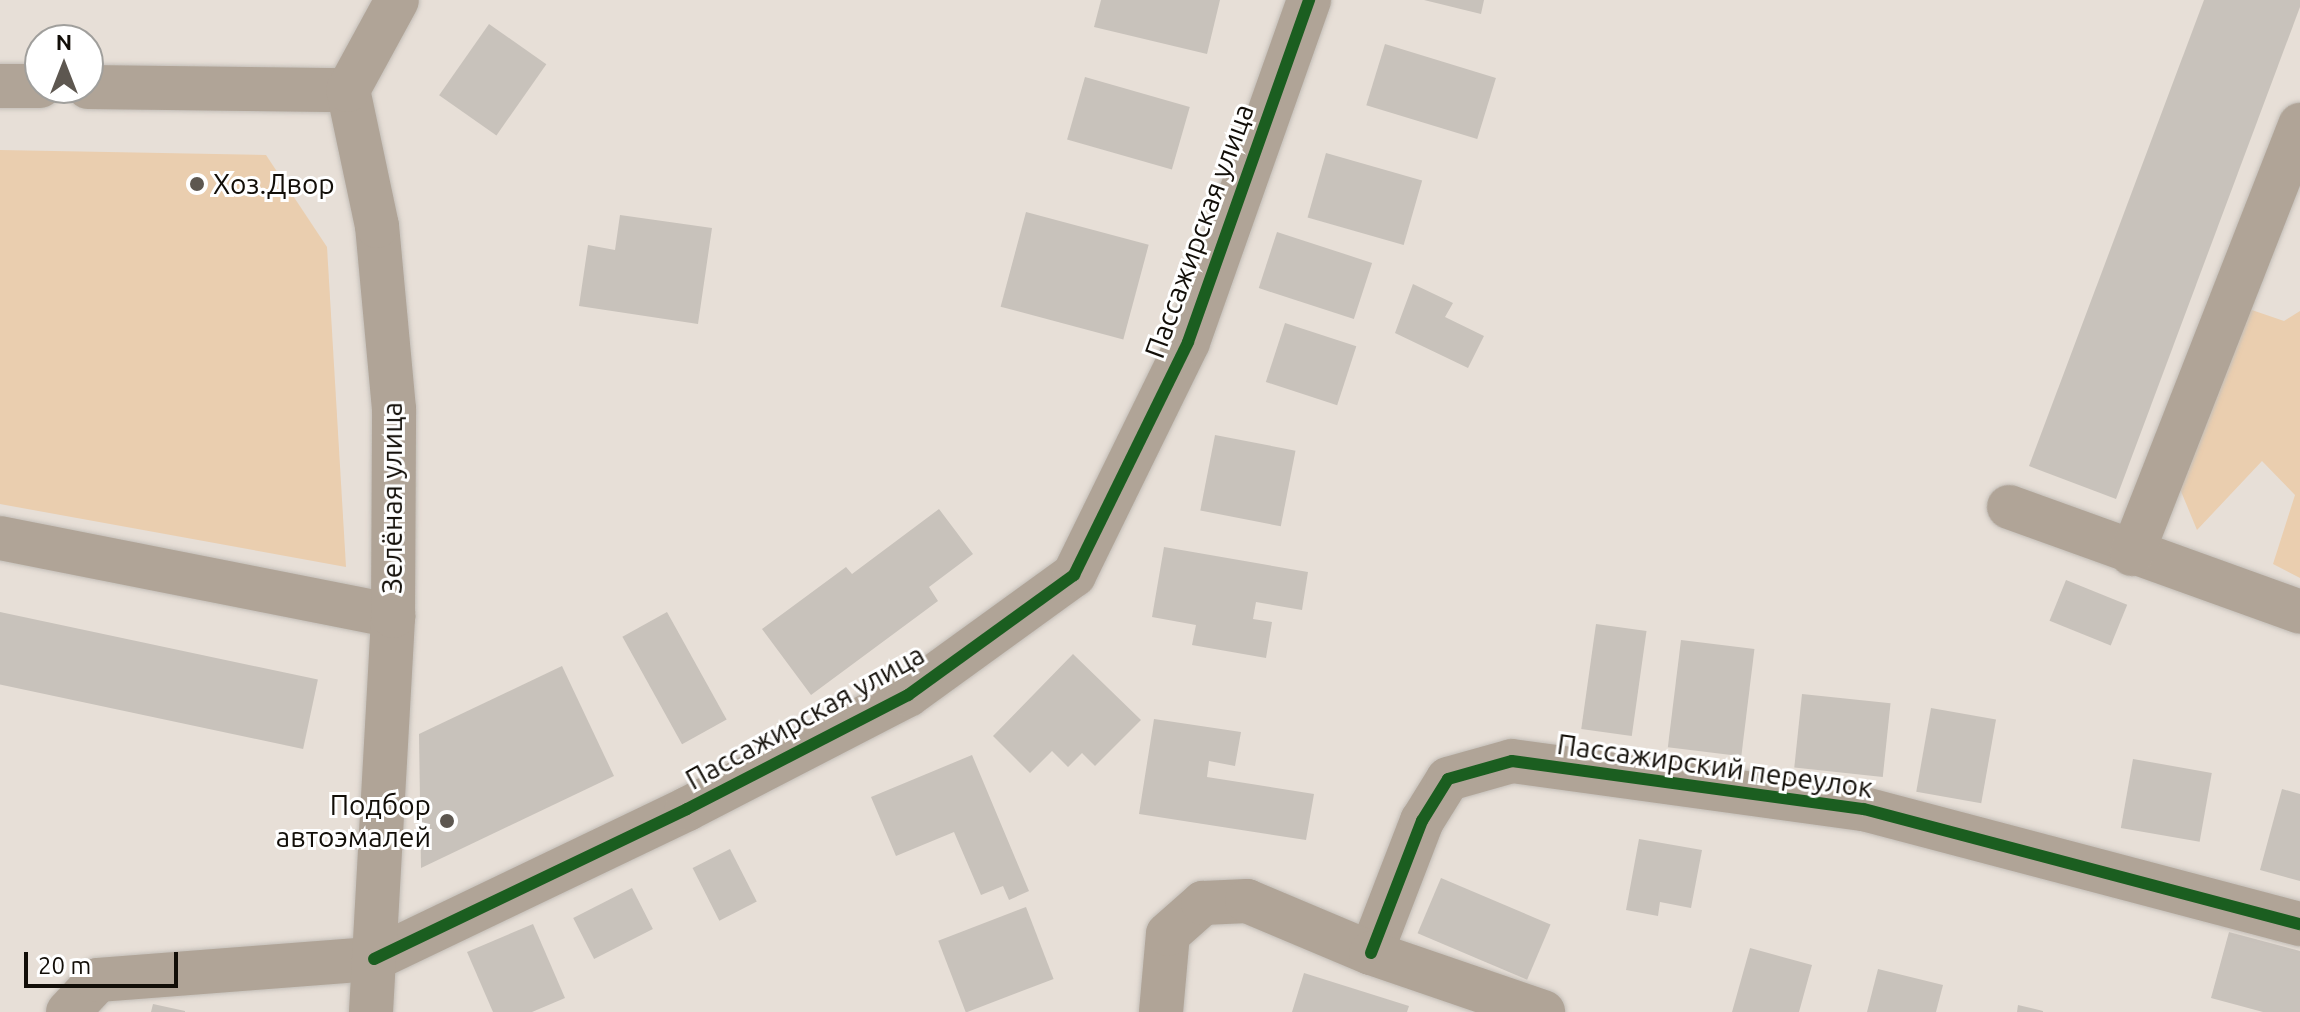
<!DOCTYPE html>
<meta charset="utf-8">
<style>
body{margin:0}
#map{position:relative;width:2300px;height:1012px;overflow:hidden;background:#e7dfd7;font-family:Ubuntu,sans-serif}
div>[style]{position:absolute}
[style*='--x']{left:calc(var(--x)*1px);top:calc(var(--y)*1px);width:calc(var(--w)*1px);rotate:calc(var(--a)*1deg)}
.green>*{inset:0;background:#eaceaf}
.building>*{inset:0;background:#c8c2bb;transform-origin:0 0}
.roads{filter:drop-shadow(0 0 2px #c3beb8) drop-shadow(0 0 2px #c3beb8)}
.minor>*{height:44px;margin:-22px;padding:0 22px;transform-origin:22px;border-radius:22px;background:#b0a497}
.cycleway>*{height:12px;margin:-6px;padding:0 6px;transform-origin:6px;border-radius:6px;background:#1b5e20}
.dots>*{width:22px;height:22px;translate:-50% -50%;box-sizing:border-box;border:4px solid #fff;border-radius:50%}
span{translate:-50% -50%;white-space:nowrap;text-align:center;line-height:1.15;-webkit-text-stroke:6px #fff;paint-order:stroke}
.poi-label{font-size:28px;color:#120e08}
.left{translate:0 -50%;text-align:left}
.right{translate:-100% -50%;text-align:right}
.street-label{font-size:28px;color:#120e08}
.north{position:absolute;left:24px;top:24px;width:80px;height:80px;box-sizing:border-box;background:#fff;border:2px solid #a09f9c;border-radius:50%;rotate:0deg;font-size:22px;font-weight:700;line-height:32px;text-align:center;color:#120e08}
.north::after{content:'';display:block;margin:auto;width:28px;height:36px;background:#5d5750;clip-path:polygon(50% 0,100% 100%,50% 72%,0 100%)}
.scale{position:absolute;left:24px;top:952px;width:154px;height:36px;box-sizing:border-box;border:4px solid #120e08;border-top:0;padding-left:10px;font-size:24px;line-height:28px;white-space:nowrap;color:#120e08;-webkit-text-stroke:6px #fff;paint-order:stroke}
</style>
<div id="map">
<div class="green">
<i style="clip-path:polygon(0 150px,266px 155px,327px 247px,346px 567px,0 504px)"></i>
<i style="clip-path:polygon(2246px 308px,2284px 321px,2300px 311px,2300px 578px,2273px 564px,2295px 495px,2262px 461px,2197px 530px,2173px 472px)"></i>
</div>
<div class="building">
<i style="clip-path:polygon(1101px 0,1220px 0,1207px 54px,1094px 27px)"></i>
<i style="clip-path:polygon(1424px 0,1484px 0,1481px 14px)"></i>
<i style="clip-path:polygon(2204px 0,2300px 0,2300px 7px,2116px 499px,2029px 466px)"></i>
<i style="left:489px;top:24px;width:70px;height:87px;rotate:35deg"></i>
<i style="left:1385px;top:44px;width:116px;height:64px;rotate:17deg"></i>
<i style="left:1085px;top:77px;width:109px;height:65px;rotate:16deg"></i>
<i style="left:1326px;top:153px;width:100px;height:67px;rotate:16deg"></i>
<i style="left:1026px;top:212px;width:127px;height:98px;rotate:15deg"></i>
<i style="clip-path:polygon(620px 215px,712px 228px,698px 324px,579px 306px,588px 245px,615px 250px)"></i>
<i style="left:1277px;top:232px;width:100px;height:59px;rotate:18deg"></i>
<i style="clip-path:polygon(1413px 284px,1453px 303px,1445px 317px,1484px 336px,1468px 368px,1395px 333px)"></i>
<i style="left:1285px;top:323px;width:75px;height:62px;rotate:18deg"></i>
<i style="left:1215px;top:435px;width:82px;height:77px;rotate:11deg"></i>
<i style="clip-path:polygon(939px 509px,973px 554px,929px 587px,938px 601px,811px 695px,762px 629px,846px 567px,852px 574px)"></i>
<i style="clip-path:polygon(1164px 547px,1308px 572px,1302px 610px,1256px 602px,1253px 619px,1272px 622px,1266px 658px,1192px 645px,1196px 625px,1152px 617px)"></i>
<i style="left:2066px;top:580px;width:66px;height:44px;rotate:22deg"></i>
<i style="left:0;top:612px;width:325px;height:71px;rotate:12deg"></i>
<i style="left:667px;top:612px;width:123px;height:51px;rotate:61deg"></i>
<i style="left:1596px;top:624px;width:51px;height:106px;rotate:8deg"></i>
<i style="left:1681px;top:640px;width:74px;height:108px;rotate:7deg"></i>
<i style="clip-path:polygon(1073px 654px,1141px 720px,1095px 766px,1082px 753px,1068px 767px,1052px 751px,1030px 773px,993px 736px)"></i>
<i style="clip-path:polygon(562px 666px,614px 776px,421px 868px,419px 734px)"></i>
<i style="left:1802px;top:694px;width:89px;height:74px;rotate:6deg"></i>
<i style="left:1931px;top:708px;width:66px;height:85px;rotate:10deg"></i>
<i style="clip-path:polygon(1154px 719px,1241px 732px,1235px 766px,1209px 761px,1207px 777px,1314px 794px,1306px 840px,1139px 814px)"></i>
<i style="clip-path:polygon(972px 755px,1029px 891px,1009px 900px,1003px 886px,981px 895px,954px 832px,896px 856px,871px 797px)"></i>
<i style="left:2133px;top:759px;width:80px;height:70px;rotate:10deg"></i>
<i style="clip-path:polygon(2282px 789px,2300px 794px,2300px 881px,2260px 870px)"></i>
<i style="clip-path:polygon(1639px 839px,1702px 850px,1691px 908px,1660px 902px,1658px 916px,1626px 910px)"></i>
<i style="left:730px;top:849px;width:59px;height:42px;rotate:63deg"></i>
<i style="left:1441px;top:878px;width:119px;height:60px;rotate:23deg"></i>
<i style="left:632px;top:888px;width:46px;height:66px;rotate:63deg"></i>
<i style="left:1026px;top:907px;width:77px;height:94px;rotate:69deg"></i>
<i style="clip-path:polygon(533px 924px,565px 998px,532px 1012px,493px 1012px,467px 952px)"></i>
<i style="clip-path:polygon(2229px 932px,2300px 951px,2300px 1012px,2263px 1012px,2211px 998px)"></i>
<i style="clip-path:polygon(1750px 948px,1812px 965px,1799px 1012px,1732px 1012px)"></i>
<i style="clip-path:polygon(1878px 969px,1943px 985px,1936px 1012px,1867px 1012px)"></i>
<i style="clip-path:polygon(1304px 973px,1409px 1006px,1407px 1012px,1292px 1012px)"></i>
<i style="clip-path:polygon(153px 1004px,185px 1011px,185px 1012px,151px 1012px)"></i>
<i style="clip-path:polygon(2018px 1005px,2043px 1011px,2043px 1012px,2017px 1012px)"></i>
</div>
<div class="roads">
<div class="minor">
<i style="--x:0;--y:86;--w:40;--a:0"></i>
<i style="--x:88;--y:87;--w:260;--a:0.7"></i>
<i style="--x:2009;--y:507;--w:309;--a:19.8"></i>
<i style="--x:0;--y:538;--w:401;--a:11.2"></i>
<i style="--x:2132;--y:554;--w:461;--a:-68.6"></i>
<i style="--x:1371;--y:953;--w:142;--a:-68.9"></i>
<i style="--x:1422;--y:821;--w:49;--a:-58.2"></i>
<i style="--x:1448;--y:779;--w:66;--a:-15.7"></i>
<i style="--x:1512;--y:761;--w:355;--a:7.8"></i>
<i style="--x:1864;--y:809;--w:451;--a:14.8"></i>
<i style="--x:68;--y:1012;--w:44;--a:-46.8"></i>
<i style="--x:98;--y:980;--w:277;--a:-4.4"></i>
<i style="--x:374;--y:959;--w:347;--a:-25.6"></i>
<i style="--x:687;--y:809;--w:249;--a:-27.3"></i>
<i style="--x:908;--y:695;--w:205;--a:-35.9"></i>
<i style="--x:1074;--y:575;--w:259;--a:-63.9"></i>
<i style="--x:1188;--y:342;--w:363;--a:-70.5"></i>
<i style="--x:371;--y:1012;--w:397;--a:-86.8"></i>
<i style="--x:393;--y:616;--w:207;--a:-89.7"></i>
<i style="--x:394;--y:409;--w:184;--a:-95.3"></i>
<i style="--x:377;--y:226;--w:139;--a:-102"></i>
<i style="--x:348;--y:90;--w:102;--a:-61.4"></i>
<i style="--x:1161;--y:1012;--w:78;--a:-84.9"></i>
<i style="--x:1168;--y:934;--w:47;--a:-41.5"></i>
<i style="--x:1203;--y:903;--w:44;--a:-2.6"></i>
<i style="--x:1247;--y:901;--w:134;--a:22.8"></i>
<i style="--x:1371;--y:953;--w:182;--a:18.9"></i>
</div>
</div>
<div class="cycleway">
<i style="--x:1371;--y:953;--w:142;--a:-68.9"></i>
<i style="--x:1422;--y:821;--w:49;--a:-58.2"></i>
<i style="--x:1448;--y:779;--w:66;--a:-15.7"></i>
<i style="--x:1512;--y:761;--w:355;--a:7.8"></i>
<i style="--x:1864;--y:809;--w:451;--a:14.8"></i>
<i style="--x:374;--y:959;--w:347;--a:-25.6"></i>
<i style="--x:687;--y:809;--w:249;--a:-27.3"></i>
<i style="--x:908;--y:695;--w:205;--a:-35.9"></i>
<i style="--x:1074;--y:575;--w:259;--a:-63.9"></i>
<i style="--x:1188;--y:342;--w:363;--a:-70.5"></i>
</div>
<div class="dots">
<i style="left:197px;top:184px;background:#5d5750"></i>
<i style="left:447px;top:821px;background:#5d5750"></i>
</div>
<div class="poi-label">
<span class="left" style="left:213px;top:184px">Хоз.Двор</span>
<span class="right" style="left:431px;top:821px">Подбор<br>автоэмалей</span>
</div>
<div class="street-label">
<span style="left:1199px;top:231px;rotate:-70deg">Пассажирская улица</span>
<span style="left:392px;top:498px;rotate:-90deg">Зелёная улица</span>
<span style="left:805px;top:717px;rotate:-29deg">Пассажирская улица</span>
<span style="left:1715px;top:766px;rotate:8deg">Пассажирский переулок</span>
</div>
<div class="north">N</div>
<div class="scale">20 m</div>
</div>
